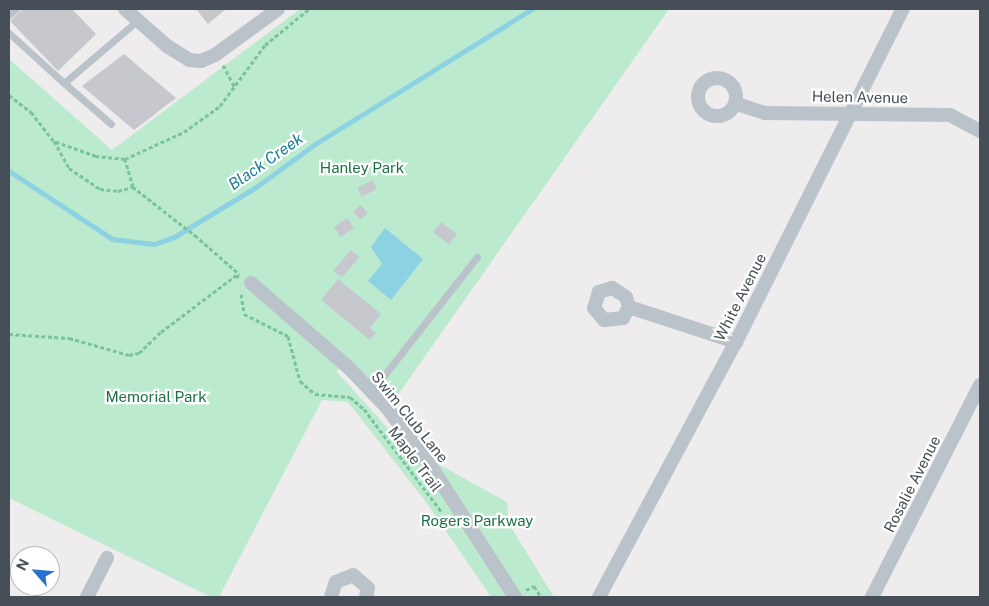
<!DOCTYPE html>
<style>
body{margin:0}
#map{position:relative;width:989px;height:606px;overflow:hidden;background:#eeecec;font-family:"Public Sans",sans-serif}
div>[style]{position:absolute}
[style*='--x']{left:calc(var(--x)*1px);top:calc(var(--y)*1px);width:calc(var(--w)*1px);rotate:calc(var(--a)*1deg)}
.green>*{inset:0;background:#bceace}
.water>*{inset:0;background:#8dd2e3}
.stream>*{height:5px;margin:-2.5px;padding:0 2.5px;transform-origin:2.5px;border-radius:2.5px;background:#8dd2e3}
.building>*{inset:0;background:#c7c8ce;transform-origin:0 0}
.path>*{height:3px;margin-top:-1.5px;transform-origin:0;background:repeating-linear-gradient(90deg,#78c49e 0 4px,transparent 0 6.5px)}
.service>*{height:7px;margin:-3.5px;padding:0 3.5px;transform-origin:3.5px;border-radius:3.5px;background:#bbc3ca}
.minor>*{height:14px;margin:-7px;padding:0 7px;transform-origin:7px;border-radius:7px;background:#bbc3ca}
.minor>.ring{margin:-7px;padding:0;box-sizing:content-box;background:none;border:14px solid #bbc3ca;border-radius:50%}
span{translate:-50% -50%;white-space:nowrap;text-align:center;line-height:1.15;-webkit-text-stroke:4.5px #fff;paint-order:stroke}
.street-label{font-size:15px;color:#464f57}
.park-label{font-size:15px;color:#1e7147}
.water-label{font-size:16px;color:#187e98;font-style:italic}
.frame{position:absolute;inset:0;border:10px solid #464f57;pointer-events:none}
.north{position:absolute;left:10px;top:546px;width:50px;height:50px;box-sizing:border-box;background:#fff;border:1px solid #b5b9bc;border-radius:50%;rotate:297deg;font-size:14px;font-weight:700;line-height:20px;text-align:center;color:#464f57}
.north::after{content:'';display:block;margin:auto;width:18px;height:22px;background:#2871cc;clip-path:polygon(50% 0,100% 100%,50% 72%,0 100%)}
</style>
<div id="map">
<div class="green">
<i style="clip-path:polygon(300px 9px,669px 9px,388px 409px,342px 362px,337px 372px,402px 444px,507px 502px,509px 524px,554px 597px,491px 597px,426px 502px,348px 402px,322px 400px,219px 597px,211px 597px,9px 498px,9px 59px,112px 150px)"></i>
</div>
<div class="water">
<i style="clip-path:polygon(385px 228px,423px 259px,391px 300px,368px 281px,382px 264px,371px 247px)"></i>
</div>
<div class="stream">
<i style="--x:9;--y:171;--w:123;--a:33.4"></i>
<i style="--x:112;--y:239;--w:42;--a:6.8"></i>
<i style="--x:154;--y:244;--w:21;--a:-19"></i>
<i style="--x:174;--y:237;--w:96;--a:-31.4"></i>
<i style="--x:256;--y:187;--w:73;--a:-36.1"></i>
<i style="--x:315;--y:144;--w:256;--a:-31.9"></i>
</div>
<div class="building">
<i style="clip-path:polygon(23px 9px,72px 9px,96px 34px,58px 71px,10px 21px)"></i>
<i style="clip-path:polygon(196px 9px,226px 9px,208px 24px)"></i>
<i style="clip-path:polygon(124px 54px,176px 98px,134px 130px,82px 86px)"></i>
<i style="left:372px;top:180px;width:10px;height:17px;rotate:61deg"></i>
<i style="left:361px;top:205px;width:11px;height:10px;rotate:52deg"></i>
<i style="left:347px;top:218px;width:12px;height:16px;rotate:55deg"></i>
<i style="left:441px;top:222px;width:20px;height:13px;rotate:37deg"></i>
<i style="left:351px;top:250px;width:11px;height:27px;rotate:41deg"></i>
<i style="clip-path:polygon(338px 279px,381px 314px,370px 328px,376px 333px,370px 340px,321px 300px)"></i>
</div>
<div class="path">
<i style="--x:223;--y:65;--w:26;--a:62"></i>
<i style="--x:9;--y:95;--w:28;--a:38"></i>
<i style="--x:31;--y:112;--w:37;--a:52"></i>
<i style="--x:125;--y:159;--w:29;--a:-174"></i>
<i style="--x:96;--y:156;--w:45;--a:-160.3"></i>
<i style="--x:54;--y:141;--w:31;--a:61"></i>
<i style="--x:69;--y:168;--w:37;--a:34"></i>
<i style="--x:100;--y:189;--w:18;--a:6"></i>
<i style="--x:118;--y:191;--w:16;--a:-15"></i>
<i style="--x:238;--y:278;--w:6;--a:-99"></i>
<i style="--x:237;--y:272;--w:53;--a:-138.8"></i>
<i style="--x:197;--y:237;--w:81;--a:-142"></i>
<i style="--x:133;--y:187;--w:29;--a:-106"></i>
<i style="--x:125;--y:159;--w:65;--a:-24.6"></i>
<i style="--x:184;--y:132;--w:44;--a:-35.8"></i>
<i style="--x:220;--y:106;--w:76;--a:-53.6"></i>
<i style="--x:265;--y:45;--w:57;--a:-39.3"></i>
<i style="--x:241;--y:294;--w:20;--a:81"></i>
<i style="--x:244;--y:314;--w:49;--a:26.6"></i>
<i style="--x:288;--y:336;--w:47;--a:75.1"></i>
<i style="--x:300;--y:381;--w:20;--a:41"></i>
<i style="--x:315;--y:394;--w:35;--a:5"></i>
<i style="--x:350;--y:397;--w:18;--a:41"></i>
<i style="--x:364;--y:409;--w:128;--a:53"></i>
<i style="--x:9;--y:334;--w:60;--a:3.8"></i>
<i style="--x:69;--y:338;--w:62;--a:15.8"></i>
<i style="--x:129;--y:355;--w:10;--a:-11"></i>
<i style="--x:139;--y:353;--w:30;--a:-44"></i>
<i style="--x:161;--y:332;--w:98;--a:-37.1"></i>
<i style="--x:526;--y:590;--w:9;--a:-27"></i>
<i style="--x:534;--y:586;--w:13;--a:58"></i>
</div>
<div class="service">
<i style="--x:9;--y:15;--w:9;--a:-41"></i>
<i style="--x:9;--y:33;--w:74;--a:42.3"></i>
<i style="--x:111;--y:124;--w:62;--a:-138.9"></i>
<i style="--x:64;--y:83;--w:97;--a:-40.4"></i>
<i style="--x:371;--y:392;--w:172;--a:-51.9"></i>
</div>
<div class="minor">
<i style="--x:125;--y:9;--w:56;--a:41.4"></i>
<i style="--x:167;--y:46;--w:26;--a:32"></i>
<i style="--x:189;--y:60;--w:12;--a:5"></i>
<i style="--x:201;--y:61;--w:15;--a:-23"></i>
<i style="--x:215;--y:55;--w:78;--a:-36.1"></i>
<i class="ring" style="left:698px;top:78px;width:24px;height:24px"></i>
<i style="--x:737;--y:104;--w:29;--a:18"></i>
<i style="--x:765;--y:113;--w:185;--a:0.6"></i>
<i style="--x:950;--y:115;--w:34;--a:28"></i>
<i style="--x:251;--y:283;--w:130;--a:40.9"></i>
<i style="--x:349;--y:368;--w:57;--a:46.4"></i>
<i style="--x:388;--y:409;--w:77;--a:53.4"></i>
<i style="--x:434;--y:471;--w:150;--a:57.3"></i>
<i style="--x:629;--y:307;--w:10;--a:-107"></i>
<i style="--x:626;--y:297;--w:17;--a:-147"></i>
<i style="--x:612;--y:288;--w:14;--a:163"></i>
<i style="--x:599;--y:292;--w:17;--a:107"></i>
<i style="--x:594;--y:308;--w:16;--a:50"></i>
<i style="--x:604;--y:320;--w:19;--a:-6"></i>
<i style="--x:623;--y:318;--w:13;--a:-61"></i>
<i style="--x:629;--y:307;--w:113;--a:18.1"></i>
<i style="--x:87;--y:597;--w:44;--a:-62.9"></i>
<i style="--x:331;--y:597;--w:16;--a:-72"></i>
<i style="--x:336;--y:582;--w:18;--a:-22"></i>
<i style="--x:353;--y:575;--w:20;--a:41"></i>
<i style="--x:368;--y:588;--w:9;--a:103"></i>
<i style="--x:599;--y:597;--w:289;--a:-61.8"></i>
<i style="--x:736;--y:342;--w:373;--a:-63.4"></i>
<i style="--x:872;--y:597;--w:238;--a:-63"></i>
</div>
<div class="street-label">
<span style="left:860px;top:97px;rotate:1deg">Helen Avenue</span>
<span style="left:740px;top:297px;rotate:-63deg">White Avenue</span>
<span style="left:410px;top:417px;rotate:51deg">Swim Club Lane</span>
<span style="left:415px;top:459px;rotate:53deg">Maple Trail</span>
<span style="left:912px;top:484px;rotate:-63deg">Rosalie Avenue</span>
</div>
<div class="park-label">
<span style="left:362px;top:168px">Hanley Park</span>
<span style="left:156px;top:397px">Memorial Park</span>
<span style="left:477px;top:521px">Rogers Parkway</span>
</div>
<div class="water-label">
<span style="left:266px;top:162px;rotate:-35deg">Black Creek</span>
</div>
<div class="frame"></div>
<div class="north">N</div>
</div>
